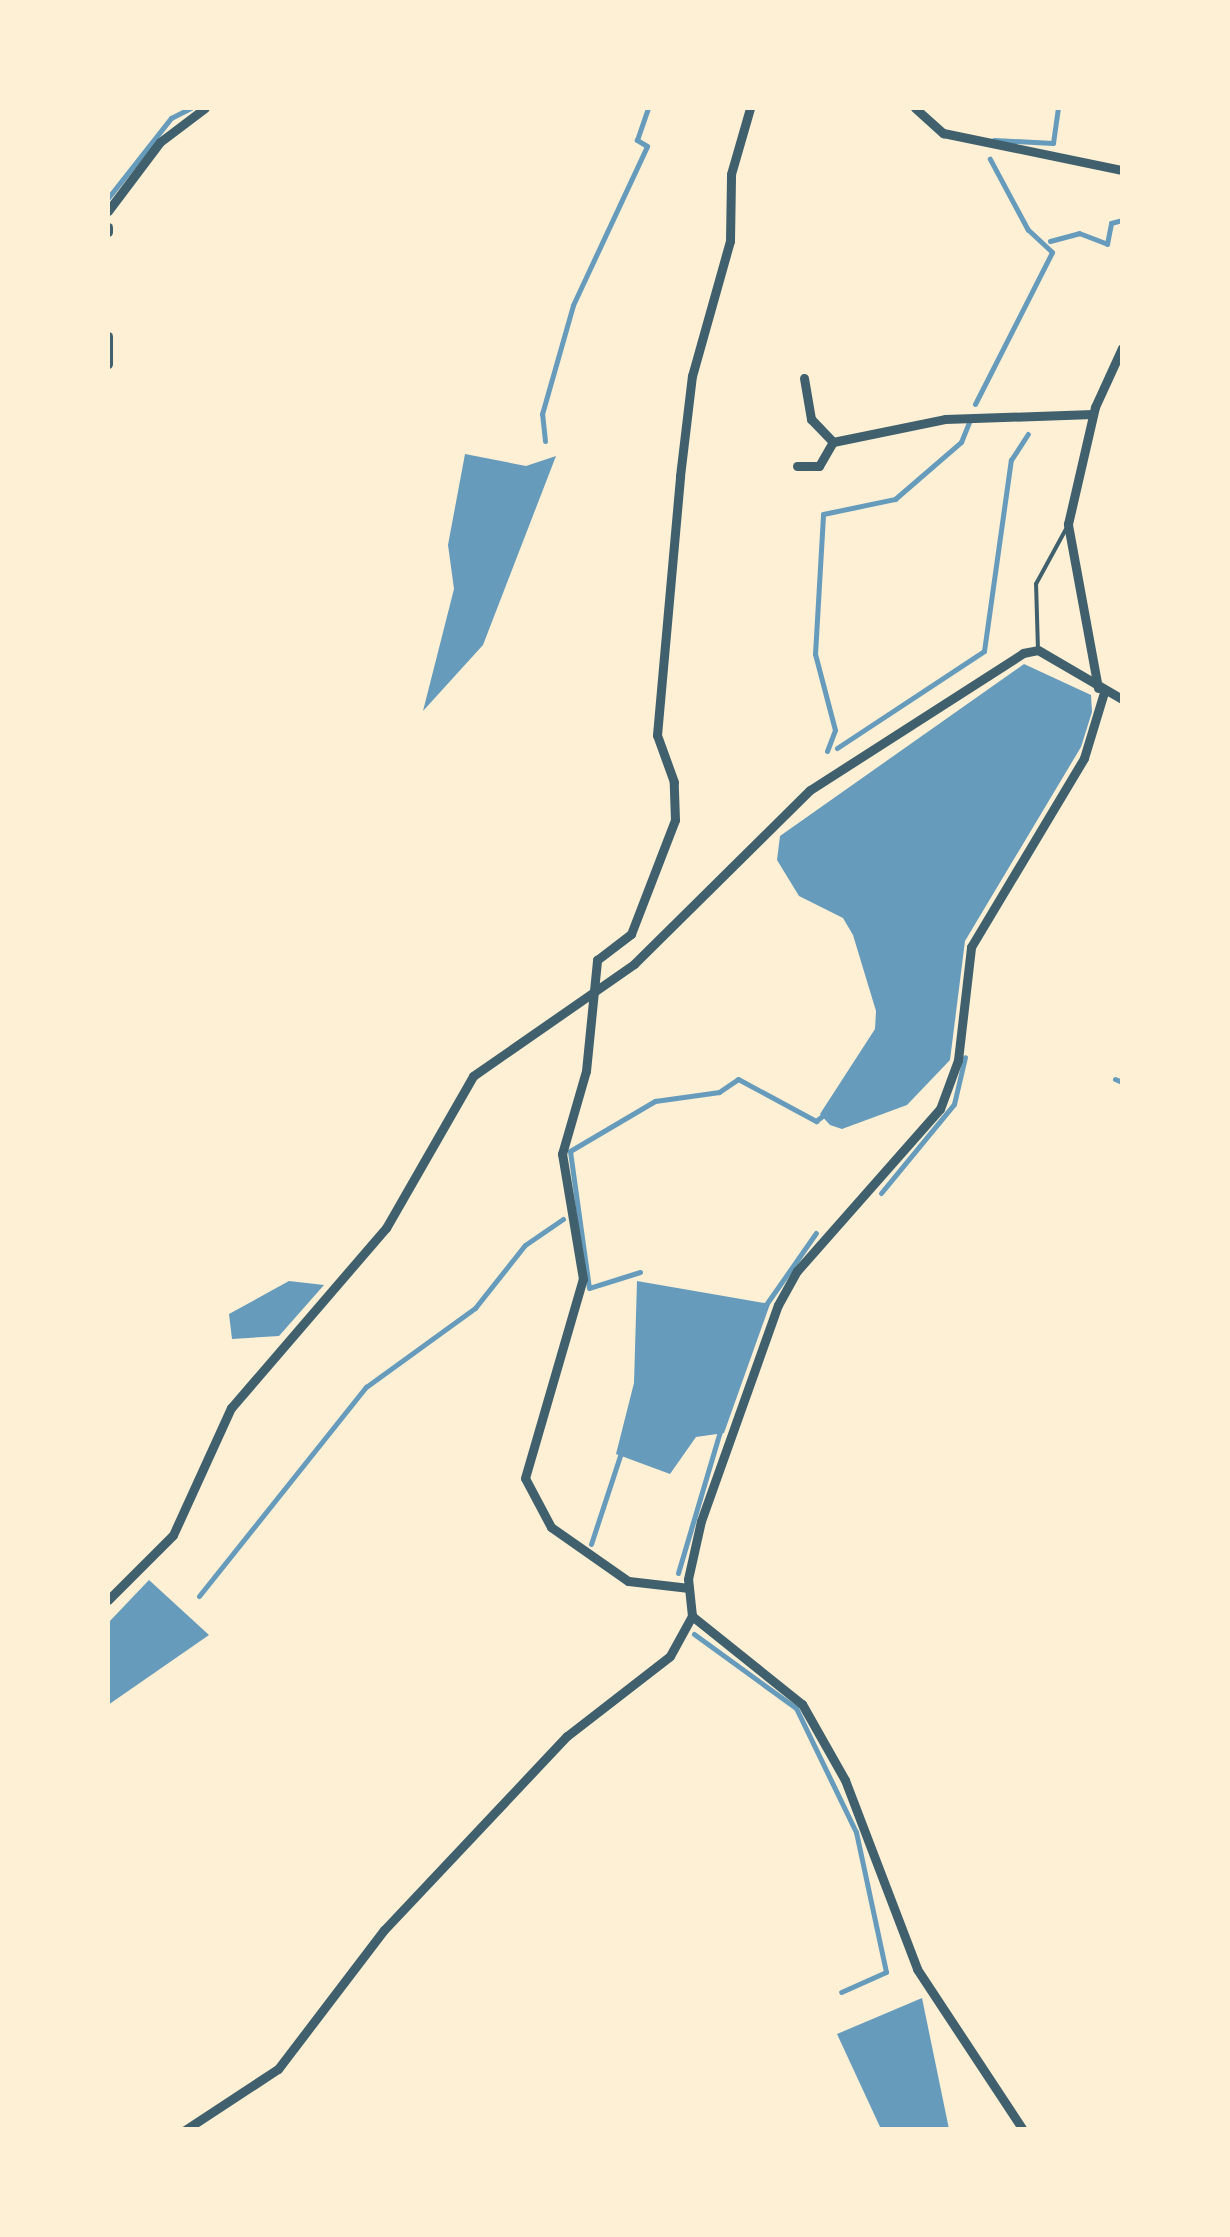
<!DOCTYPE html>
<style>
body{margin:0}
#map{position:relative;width:1230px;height:2237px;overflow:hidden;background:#fdf0d5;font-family:Mulish,sans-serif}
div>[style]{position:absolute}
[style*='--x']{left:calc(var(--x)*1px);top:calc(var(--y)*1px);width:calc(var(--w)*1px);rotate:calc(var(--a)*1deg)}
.water>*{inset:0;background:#669bbc}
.stream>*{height:5px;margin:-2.5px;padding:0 2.5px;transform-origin:2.5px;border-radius:2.5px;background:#669bbc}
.service>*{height:4px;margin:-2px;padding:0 2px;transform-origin:2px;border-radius:2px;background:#3f606c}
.minor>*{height:9px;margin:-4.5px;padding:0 4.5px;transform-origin:4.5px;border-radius:4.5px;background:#3f606c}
span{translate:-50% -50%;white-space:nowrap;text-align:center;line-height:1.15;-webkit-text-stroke:8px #fdf0d5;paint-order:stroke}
.frame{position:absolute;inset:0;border:110px solid #fdf0d5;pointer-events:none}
</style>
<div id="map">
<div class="water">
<i style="clip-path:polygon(465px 454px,526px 466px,556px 456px,483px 645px,423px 711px,454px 589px,448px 545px)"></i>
<i style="clip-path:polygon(1024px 664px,1091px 695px,1092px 712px,1081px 747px,965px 941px,950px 1060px,907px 1105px,842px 1129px,830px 1125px,820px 1114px,875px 1029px,876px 1011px,853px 935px,843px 918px,799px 896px,777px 860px,780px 836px)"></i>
<i style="clip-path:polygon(289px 1281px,324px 1285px,279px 1336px,232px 1339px,229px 1314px)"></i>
<i style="clip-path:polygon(637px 1281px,770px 1304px,724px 1433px,696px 1437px,670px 1474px,616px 1454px,634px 1383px)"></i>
<i style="clip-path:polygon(149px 1580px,209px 1635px,108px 1705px,108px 1623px)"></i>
<i style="clip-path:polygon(922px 1998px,949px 2129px,881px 2129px,837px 2034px)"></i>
</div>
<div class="stream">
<i style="--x:994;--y:140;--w:59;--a:2.9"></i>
<i style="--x:1053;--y:143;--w:35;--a:-82"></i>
<i style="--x:108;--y:198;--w:102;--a:-51.8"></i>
<i style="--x:171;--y:118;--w:22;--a:-27"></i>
<i style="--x:1050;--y:241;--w:30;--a:-15"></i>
<i style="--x:1079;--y:233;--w:30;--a:21"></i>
<i style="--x:1107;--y:244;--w:21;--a:-79"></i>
<i style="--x:1111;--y:223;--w:11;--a:-15"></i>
<i style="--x:975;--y:404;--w:170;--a:-63.1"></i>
<i style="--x:1052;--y:252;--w:33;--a:-137"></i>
<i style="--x:1028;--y:230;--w:81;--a:-118.2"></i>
<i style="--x:545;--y:441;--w:27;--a:-96"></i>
<i style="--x:542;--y:414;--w:113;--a:-74.1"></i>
<i style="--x:573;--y:305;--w:175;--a:-65"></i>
<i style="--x:647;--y:146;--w:12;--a:-149"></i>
<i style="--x:637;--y:140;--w:34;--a:-71"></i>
<i style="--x:837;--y:748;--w:176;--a:-33.4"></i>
<i style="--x:984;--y:651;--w:193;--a:-82"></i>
<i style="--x:1011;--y:460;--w:31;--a:-57"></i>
<i style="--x:827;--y:751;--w:22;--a:-69"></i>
<i style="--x:835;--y:730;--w:79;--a:-104.7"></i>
<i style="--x:815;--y:654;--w:140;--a:-86.7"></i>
<i style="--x:823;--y:514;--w:74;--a:-11.8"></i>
<i style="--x:895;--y:499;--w:87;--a:-40.8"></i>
<i style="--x:961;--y:442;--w:22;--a:-68"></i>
<i style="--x:1115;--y:1079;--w:8;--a:23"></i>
<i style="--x:881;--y:1193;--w:115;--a:-50.6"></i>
<i style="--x:954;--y:1104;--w:48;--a:-76.8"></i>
<i style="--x:640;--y:1272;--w:53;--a:162.6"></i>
<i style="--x:589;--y:1288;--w:138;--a:-97.9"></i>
<i style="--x:570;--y:1151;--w:99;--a:-30.5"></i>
<i style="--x:655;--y:1101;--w:65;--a:-8"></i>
<i style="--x:719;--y:1092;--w:23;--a:-34"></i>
<i style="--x:738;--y:1079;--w:89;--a:28.3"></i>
<i style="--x:816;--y:1121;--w:13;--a:-39"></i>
<i style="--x:765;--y:1306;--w:89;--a:-55.1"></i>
<i style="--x:591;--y:1544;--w:96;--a:-71.8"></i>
<i style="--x:678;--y:1573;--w:151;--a:-73.5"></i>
<i style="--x:199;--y:1596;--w:268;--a:-51.4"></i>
<i style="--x:366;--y:1387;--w:135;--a:-35.9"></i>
<i style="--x:475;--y:1308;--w:80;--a:-51.6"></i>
<i style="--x:525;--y:1245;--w:46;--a:-34.4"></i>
<i style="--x:694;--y:1634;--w:126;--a:36"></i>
<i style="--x:796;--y:1708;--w:138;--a:64.2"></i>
<i style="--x:856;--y:1832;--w:143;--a:77.9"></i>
<i style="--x:886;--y:1972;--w:49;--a:156"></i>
</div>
<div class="service">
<i style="--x:1038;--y:650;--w:66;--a:-91.7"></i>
<i style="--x:1036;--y:584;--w:63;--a:-61.4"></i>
</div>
<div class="minor">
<i style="--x:915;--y:108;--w:38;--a:42"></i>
<i style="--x:943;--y:133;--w:183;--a:11.7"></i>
<i style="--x:108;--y:211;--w:86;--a:-53"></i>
<i style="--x:160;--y:142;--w:56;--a:-37.1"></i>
<i style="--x:108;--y:227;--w:5;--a:90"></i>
<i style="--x:108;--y:336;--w:28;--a:90"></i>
<i style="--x:804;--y:378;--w:42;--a:80.3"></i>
<i style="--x:811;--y:419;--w:32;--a:46"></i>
<i style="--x:797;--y:466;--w:22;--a:0"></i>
<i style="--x:819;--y:466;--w:28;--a:-60"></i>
<i style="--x:833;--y:442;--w:114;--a:-11.6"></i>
<i style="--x:945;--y:419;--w:148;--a:-1.9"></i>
<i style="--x:1098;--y:688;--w:167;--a:-100.4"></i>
<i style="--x:1068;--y:524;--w:120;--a:-77"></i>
<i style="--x:1095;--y:407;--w:65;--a:-65.4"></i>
<i style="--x:689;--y:1588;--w:61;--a:-173.5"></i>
<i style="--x:628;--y:1581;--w:94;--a:-145"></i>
<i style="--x:551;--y:1527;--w:55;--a:-118"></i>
<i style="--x:525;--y:1478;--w:207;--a:-73.8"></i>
<i style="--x:583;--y:1279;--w:127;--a:-99.5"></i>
<i style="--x:562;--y:1154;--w:86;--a:-73.9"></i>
<i style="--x:586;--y:1071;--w:112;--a:-84.3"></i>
<i style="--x:597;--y:960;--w:43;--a:-37.4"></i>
<i style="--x:631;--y:934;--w:122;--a:-68.9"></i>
<i style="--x:675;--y:820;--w:38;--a:-92"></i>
<i style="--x:674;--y:782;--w:50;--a:-109.9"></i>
<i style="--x:657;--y:735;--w:260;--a:-84.9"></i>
<i style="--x:680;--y:476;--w:101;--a:-83.2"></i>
<i style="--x:692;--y:376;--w:140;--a:-74.3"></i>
<i style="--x:730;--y:241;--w:67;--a:-89.1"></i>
<i style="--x:731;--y:174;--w:69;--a:-73.9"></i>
<i style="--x:108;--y:1600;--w:92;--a:-45"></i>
<i style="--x:173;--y:1535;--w:140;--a:-65.5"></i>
<i style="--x:231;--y:1408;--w:238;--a:-49.3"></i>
<i style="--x:386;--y:1228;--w:175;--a:-60.2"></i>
<i style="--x:473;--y:1076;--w:196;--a:-34.8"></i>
<i style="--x:634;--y:964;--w:247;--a:-44.7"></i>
<i style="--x:810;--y:790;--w:253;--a:-32.7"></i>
<i style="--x:1023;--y:653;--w:15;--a:-11"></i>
<i style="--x:1038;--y:650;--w:97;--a:30.3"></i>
<i style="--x:692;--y:1616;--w:141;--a:38.7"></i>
<i style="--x:802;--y:1704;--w:87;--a:60.5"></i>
<i style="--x:845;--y:1780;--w:202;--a:69.1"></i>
<i style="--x:917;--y:1969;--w:193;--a:56.6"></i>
<i style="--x:185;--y:2130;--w:111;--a:-33.3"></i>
<i style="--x:278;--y:2069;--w:175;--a:-52.7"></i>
<i style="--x:384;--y:1930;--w:267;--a:-46.7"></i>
<i style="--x:567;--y:1736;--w:130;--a:-37.8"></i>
<i style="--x:670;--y:1656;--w:46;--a:-61.2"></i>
<i style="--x:692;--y:1616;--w:37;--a:-96"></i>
<i style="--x:688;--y:1579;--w:59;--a:-77.4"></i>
<i style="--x:701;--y:1521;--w:229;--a:-70.4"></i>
<i style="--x:778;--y:1305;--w:39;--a:-61"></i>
<i style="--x:797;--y:1271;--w:216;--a:-48.6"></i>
<i style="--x:940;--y:1109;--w:52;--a:-69.8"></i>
<i style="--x:958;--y:1060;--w:114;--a:-83.4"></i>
<i style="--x:971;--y:947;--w:220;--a:-59.1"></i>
<i style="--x:1084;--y:758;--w:69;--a:-73.1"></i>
</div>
<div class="frame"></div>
</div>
